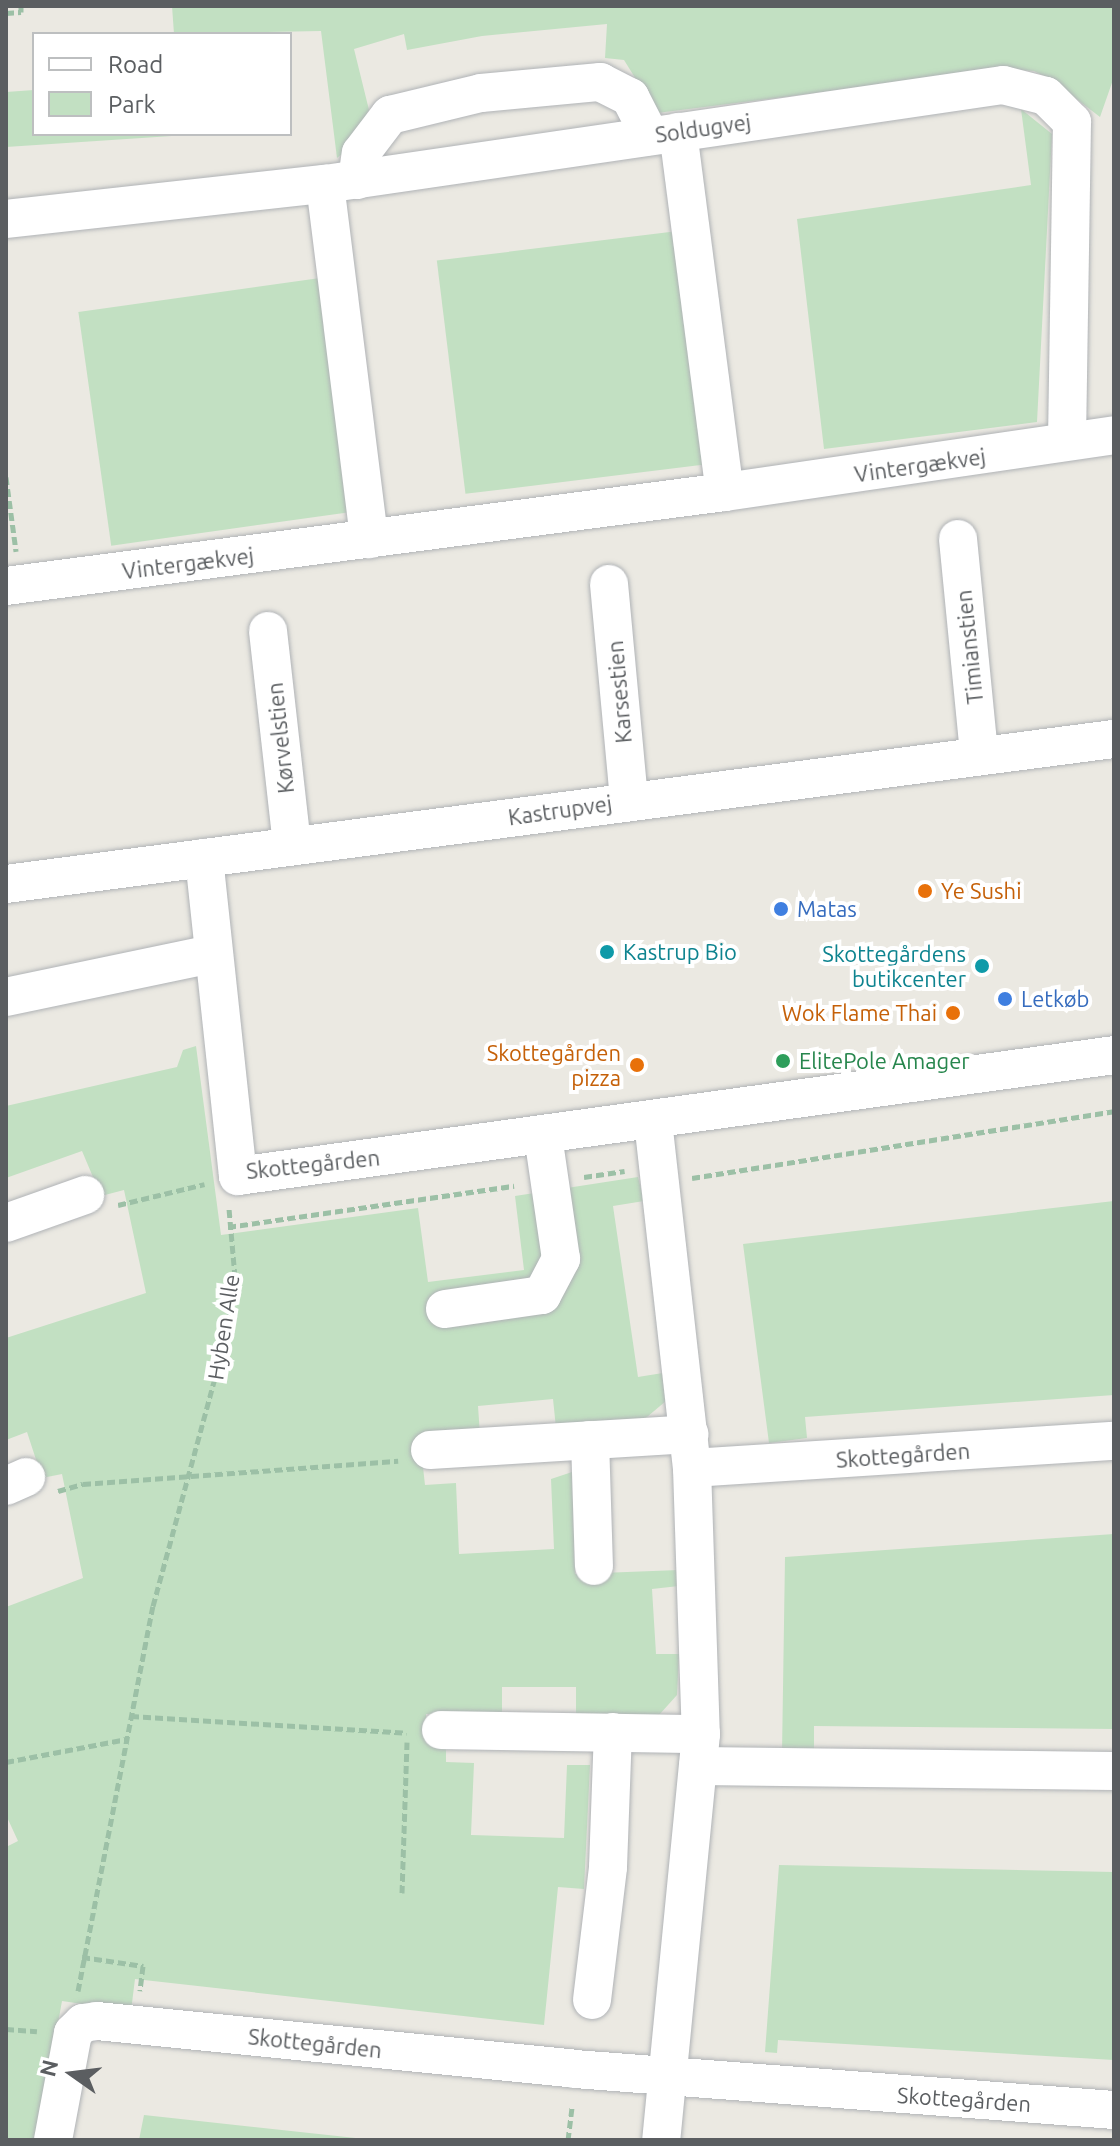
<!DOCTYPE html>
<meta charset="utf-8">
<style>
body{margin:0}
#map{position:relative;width:1120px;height:2146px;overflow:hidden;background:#ebe9e2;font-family:Ubuntu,sans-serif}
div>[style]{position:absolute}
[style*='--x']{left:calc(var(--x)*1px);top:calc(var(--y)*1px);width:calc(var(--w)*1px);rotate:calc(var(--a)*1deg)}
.green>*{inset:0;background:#c2e0c2;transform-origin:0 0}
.path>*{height:5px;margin-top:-2.5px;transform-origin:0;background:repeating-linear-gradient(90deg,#9cc0a6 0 8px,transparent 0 12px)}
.roads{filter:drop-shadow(0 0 2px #b0b3b6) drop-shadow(0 0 2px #b0b3b6)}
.minor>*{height:38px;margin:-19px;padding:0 19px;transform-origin:19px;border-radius:19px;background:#fff}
.dots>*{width:22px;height:22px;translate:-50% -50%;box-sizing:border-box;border:4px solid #fff;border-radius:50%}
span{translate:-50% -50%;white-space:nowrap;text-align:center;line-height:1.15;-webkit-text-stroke:8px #fff;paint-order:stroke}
.street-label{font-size:22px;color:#5b5e61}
.food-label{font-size:22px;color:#c56008}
.left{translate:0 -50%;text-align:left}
.right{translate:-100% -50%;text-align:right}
.shop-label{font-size:22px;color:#366cbe}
.culture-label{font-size:22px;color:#0d838f}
.leisure-label{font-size:22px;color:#27864d}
.frame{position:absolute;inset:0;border:8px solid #5b5e61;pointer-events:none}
.legend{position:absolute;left:32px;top:32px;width:260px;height:104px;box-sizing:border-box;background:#fff;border:2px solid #bdbfc0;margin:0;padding:10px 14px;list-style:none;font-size:24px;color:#5b5e61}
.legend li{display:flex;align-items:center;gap:16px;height:40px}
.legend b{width:40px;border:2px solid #bdbfc0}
.north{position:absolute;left:32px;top:2034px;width:80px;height:80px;-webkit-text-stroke:6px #fff;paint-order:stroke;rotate:284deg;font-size:22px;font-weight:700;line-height:32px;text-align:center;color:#5b5e61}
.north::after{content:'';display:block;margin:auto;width:28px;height:36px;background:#5b5e61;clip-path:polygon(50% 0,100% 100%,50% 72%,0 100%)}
</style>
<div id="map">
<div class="green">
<i style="clip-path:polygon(172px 6px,1114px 6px,1114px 77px,1100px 117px,1052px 80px,1034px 71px,1003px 69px,657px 113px,624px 60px,605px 58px,607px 24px,482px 36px,407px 50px,404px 34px,354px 49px,369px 110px,347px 150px,337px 158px,321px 31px,174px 34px)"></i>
<i style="clip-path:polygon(34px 90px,34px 134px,202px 134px,6px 147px,6px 92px)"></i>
<i style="clip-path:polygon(1021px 109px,1052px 134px,1037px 422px,824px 449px,797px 219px,1031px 185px)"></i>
<i style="left:678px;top:231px;width:235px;height:243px;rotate:83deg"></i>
<i style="left:320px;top:278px;width:236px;height:244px;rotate:82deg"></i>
<i style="clip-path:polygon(196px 1046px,221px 1235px,418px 1208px,428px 1282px,524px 1270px,515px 1196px,638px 1177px,644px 1201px,613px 1206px,638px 1377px,669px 1372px,666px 1401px,641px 1422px,556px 1428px,553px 1399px,478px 1406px,480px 1435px,420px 1440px,425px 1485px,456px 1483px,459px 1554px,554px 1549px,551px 1479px,572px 1472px,575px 1574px,679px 1570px,679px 1586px,652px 1589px,656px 1654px,679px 1654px,677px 1695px,659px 1715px,576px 1715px,576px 1687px,502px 1687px,502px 1715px,426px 1714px,426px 1743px,446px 1744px,446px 1762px,474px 1763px,471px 1835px,564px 1838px,567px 1765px,590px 1765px,584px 1889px,558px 1887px,544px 2025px,135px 1979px,131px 2011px,62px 2001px,37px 2140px,6px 2140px,6px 1847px,18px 1841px,6px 1815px,6px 1607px,83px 1578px,62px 1474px,42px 1478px,27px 1432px,6px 1440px,6px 1338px,146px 1293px,124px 1190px,101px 1196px,82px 1151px,6px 1178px,6px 1106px,177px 1067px,183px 1050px)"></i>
<i style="clip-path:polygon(1114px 1201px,1114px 1395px,805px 1417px,807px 1438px,769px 1443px,743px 1244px)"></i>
<i style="clip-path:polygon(1114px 1534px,1114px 1729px,814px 1726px,814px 1753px,782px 1753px,785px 1557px)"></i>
<i style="clip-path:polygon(779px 1865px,1114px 1872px,1114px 2060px,778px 2040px,777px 2053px,765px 2052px)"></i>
<i style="clip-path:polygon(144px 2115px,374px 2140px,139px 2140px)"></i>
</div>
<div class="path">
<i style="--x:6;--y:13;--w:15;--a:-4"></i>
<i style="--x:21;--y:12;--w:6;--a:-90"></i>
<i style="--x:6;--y:477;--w:75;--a:82.3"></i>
<i style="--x:584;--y:1177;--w:41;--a:-8.3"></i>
<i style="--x:692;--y:1178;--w:427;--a:-9"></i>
<i style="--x:118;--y:1205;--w:89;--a:-13.6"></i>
<i style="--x:228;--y:1227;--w:289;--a:-8.2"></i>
<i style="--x:58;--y:1491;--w:26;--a:-16"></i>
<i style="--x:83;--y:1484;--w:316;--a:-4.2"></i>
<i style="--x:131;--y:1716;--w:276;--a:3.5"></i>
<i style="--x:6;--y:1762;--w:123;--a:-10.8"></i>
<i style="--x:402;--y:1893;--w:151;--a:-88.1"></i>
<i style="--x:82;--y:1957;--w:62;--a:8.4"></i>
<i style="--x:143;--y:1966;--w:25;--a:97"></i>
<i style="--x:78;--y:1991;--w:392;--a:-79"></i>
<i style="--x:153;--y:1606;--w:275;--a:-74.8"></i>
<i style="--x:225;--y:1341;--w:65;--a:-81.1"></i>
<i style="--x:235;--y:1277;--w:69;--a:-95"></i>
<i style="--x:6;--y:2029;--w:31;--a:4"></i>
<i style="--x:568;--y:2140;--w:35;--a:-83"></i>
</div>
<div class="roads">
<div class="minor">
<i style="--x:678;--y:132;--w:363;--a:82.6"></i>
<i style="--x:357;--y:180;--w:27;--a:-82"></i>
<i style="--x:361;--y:153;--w:48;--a:-52.7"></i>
<i style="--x:390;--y:115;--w:94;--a:-13.6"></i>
<i style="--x:481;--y:93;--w:120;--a:-5.3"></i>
<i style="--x:600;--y:82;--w:34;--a:27"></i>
<i style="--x:630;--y:97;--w:44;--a:62.9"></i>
<i style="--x:325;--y:184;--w:358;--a:82.9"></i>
<i style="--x:6;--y:219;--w:321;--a:-6.3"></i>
<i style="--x:325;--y:184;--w:685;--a:-8.31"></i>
<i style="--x:1003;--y:85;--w:44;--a:14.3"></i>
<i style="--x:1046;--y:96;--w:37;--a:45"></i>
<i style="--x:1072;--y:122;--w:319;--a:90.9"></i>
<i style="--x:958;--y:539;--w:217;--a:84.4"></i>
<i style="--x:609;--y:584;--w:217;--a:84.7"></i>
<i style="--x:6;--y:586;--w:725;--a:-7.45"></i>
<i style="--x:725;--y:492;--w:393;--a:-8.3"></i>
<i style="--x:268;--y:631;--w:215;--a:83.6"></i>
<i style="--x:204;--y:858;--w:320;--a:83.9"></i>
<i style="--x:238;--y:1176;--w:884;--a:-7.86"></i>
<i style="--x:6;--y:884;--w:1117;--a:-7.46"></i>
<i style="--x:6;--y:997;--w:210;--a:-11.8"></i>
<i style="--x:653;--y:1121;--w:349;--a:83.6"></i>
<i style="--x:692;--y:1468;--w:266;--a:88.1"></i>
<i style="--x:701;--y:1734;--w:408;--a:95.6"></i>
<i style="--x:6;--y:1223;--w:84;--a:-19.5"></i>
<i style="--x:445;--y:1309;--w:98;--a:-8.2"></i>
<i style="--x:542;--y:1295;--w:41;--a:-62.2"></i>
<i style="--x:561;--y:1259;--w:124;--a:-98.3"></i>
<i style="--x:590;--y:1440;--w:126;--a:88.2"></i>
<i style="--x:430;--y:1450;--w:260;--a:-3.5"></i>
<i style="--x:692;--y:1468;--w:423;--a:-3.7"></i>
<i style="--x:6;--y:1486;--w:22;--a:-24"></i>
<i style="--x:441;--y:1730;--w:260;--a:0.9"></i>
<i style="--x:698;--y:1766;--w:416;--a:0.7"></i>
<i style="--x:592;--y:2000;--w:134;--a:-83.1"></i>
<i style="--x:608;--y:1867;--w:135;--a:-87.9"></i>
<i style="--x:53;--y:2140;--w:109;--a:-79.4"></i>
<i style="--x:73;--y:2033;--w:14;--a:-45"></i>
<i style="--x:83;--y:2023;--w:14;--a:-8"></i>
<i style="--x:97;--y:2021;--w:480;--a:5.7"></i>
<i style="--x:575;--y:2069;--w:541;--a:4.35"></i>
</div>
</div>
<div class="dots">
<i style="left:925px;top:891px;background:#e8710a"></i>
<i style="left:781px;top:909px;background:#3f7fe0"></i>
<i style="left:607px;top:952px;background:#0f9aa8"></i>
<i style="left:982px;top:966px;background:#0f9aa8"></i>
<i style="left:1005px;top:999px;background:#3f7fe0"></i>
<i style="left:953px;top:1013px;background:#e8710a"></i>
<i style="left:783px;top:1061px;background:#2e9e5b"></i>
<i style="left:637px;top:1065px;background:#e8710a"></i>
</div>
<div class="street-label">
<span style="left:703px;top:128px;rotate:-8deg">Soldugvej</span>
<span style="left:920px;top:465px;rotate:-8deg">Vintergækvej</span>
<span style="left:188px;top:563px;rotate:-7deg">Vintergækvej</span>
<span style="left:969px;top:647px;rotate:-96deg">Timianstien</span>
<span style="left:619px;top:692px;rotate:-95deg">Karsestien</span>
<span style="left:280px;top:738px;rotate:-96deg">Kørvelstien</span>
<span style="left:560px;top:810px;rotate:-8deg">Kastrupvej</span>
<span style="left:313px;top:1164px;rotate:-6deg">Skottegården</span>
<span style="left:223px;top:1327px;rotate:-81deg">Hyben Alle</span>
<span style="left:903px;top:1455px;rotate:-4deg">Skottegården</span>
<span style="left:315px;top:2043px;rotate:6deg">Skottegården</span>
<span style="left:964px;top:2099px;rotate:4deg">Skottegården</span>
</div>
<div class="food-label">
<span class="left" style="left:941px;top:891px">Ye Sushi</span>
<span class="right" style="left:937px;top:1013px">Wok Flame Thai</span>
<span class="right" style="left:621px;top:1065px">Skottegården<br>pizza</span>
</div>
<div class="shop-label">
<span class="left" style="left:797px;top:909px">Matas</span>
<span class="left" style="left:1021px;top:999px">Letkøb</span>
</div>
<div class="culture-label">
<span class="left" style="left:623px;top:952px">Kastrup Bio</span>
<span class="right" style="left:966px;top:966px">Skottegårdens<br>butikcenter</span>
</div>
<div class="leisure-label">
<span class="left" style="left:799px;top:1061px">ElitePole Amager</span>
</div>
<div class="frame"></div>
<ul class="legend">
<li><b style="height:10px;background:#fff"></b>Road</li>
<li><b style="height:22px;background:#c2e0c2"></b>Park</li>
</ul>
<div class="north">N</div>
</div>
